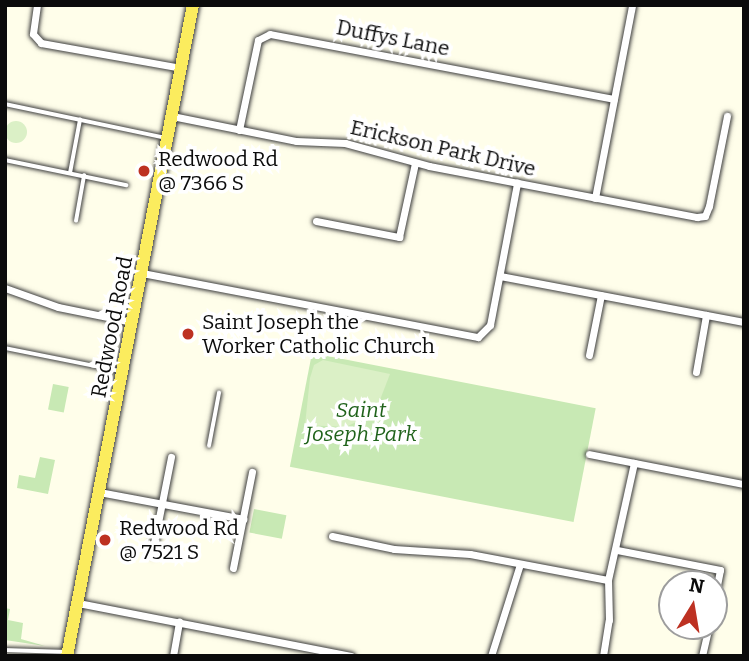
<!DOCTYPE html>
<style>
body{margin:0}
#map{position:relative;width:749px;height:661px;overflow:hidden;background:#fffeea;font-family:Bitter,serif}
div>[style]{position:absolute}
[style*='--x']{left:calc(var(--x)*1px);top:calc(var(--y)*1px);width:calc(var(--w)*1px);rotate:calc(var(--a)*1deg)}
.green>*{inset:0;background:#c8e9b4;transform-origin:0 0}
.pitch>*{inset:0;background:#dbf0c6}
.round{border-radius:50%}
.roads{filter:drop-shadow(0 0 2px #3e3e3e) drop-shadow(0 0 2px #3e3e3e)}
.lane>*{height:3.5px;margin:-1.75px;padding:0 1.75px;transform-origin:1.75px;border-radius:1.75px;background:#fff}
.street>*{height:7px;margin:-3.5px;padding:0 3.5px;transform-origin:3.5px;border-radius:3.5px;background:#fff}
.primary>*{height:12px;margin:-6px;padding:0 6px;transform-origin:6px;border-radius:6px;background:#fbec5e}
.dots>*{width:19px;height:19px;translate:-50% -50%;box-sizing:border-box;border:4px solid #fff;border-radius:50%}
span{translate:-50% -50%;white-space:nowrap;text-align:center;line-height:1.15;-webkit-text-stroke:7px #fff;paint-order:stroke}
.street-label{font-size:21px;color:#0b0b0b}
.poi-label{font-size:21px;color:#0b0b0b}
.left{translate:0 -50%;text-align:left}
.park-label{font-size:21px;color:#20631b;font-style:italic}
.frame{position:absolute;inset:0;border:7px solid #0b0b0b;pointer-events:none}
.north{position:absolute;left:658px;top:570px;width:70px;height:70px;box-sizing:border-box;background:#fff;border:2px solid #9d9d9d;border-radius:50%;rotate:11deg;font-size:19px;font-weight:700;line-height:28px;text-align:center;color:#0b0b0b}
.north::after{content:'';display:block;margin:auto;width:24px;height:32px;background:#bd3122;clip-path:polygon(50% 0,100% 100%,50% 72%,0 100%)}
</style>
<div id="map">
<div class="green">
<i style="left:312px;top:353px;width:289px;height:116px;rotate:11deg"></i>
<i style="left:53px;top:384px;width:16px;height:26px;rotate:11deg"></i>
<i style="clip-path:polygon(40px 457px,55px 460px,48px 494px,17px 488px,19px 475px,35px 478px)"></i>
<i style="left:254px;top:509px;width:33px;height:24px;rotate:11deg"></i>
<i style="clip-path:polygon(5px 608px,10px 609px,8px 620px,23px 623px,21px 639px,45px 646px,5px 640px)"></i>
</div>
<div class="pitch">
<i class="round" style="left:5px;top:121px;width:22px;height:22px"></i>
<i style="clip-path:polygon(323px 360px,390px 374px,378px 405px,366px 417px,346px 427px,305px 425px,310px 378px,314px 365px)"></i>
</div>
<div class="roads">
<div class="lane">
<i style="--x:5;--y:104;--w:165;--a:11.9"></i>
<i style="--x:5;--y:160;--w:124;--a:11.7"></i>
<i style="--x:70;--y:173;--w:54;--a:-79.3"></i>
<i style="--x:76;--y:221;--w:46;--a:-79.9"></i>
<i style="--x:5;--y:348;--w:117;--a:11.3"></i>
<i style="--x:209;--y:446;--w:54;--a:-79.3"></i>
<i style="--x:5;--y:650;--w:61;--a:1.9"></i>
</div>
<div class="street">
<i style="--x:37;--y:5;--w:29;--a:98"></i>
<i style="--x:33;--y:34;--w:12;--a:48"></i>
<i style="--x:41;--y:43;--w:142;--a:10.1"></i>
<i style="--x:172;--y:116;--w:126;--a:11.4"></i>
<i style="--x:296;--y:141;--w:49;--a:2.3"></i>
<i style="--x:345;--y:143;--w:87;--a:15.3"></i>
<i style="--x:429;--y:166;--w:273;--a:10.8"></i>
<i style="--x:697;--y:217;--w:8;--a:-7"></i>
<i style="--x:705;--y:216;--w:11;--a:-68"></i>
<i style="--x:709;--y:206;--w:92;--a:-78.7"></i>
<i style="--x:239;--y:130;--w:92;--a:-78.1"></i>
<i style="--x:258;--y:40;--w:13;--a:-27"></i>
<i style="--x:270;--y:34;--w:350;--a:10.7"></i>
<i style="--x:595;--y:198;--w:197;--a:-79.1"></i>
<i style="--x:316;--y:221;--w:85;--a:10.9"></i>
<i style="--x:399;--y:237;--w:76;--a:-77.8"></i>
<i style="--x:142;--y:273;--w:342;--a:10.8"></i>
<i style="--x:478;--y:337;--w:17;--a:-45"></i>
<i style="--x:490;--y:325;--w:145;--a:-79.2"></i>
<i style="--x:500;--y:276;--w:248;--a:10.7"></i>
<i style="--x:5;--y:288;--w:56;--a:19.7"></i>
<i style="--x:58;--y:307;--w:76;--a:11.5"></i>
<i style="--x:589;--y:355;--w:61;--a:-78.7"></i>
<i style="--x:696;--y:372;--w:58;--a:-80"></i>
<i style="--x:589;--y:454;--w:158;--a:11"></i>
<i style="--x:99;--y:492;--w:147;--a:10.6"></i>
<i style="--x:332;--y:536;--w:63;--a:11.8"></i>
<i style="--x:394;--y:549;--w:76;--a:3.8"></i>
<i style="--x:470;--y:554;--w:140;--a:10.7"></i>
<i style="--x:617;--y:550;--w:105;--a:11"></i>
<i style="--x:720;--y:570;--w:33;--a:101"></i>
<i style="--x:152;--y:553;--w:98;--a:-78.8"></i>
<i style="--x:233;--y:568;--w:98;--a:-78.8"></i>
<i style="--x:78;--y:603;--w:278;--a:11"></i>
<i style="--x:173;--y:656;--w:35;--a:-80"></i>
<i style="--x:491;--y:656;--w:96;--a:-72.5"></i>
<i style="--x:603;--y:656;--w:36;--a:-81"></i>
<i style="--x:609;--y:620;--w:40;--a:-91.4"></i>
<i style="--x:608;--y:580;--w:120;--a:-77.5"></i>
<i style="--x:702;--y:656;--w:31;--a:-77"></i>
</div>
<div class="primary">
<i style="--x:67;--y:656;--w:663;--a:-79.05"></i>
</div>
</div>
<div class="dots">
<i style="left:144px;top:171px;background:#bd3122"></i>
<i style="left:188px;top:334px;background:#bd3122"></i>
<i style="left:105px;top:540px;background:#bd3122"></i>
</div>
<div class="street-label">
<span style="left:393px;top:38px;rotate:11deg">Duffys Lane</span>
<span style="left:443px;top:148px;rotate:13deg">Erickson Park Drive</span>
<span style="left:112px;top:327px;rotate:-79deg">Redwood Road</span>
</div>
<div class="poi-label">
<span class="left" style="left:158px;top:171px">Redwood Rd<br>@ 7366 S</span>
<span class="left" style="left:202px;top:334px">Saint Joseph the<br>Worker Catholic Church</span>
<span class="left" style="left:119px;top:540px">Redwood Rd<br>@ 7521 S</span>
</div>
<div class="park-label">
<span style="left:361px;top:422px">Saint<br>Joseph Park</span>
</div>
<div class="frame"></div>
<div class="north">N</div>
</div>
